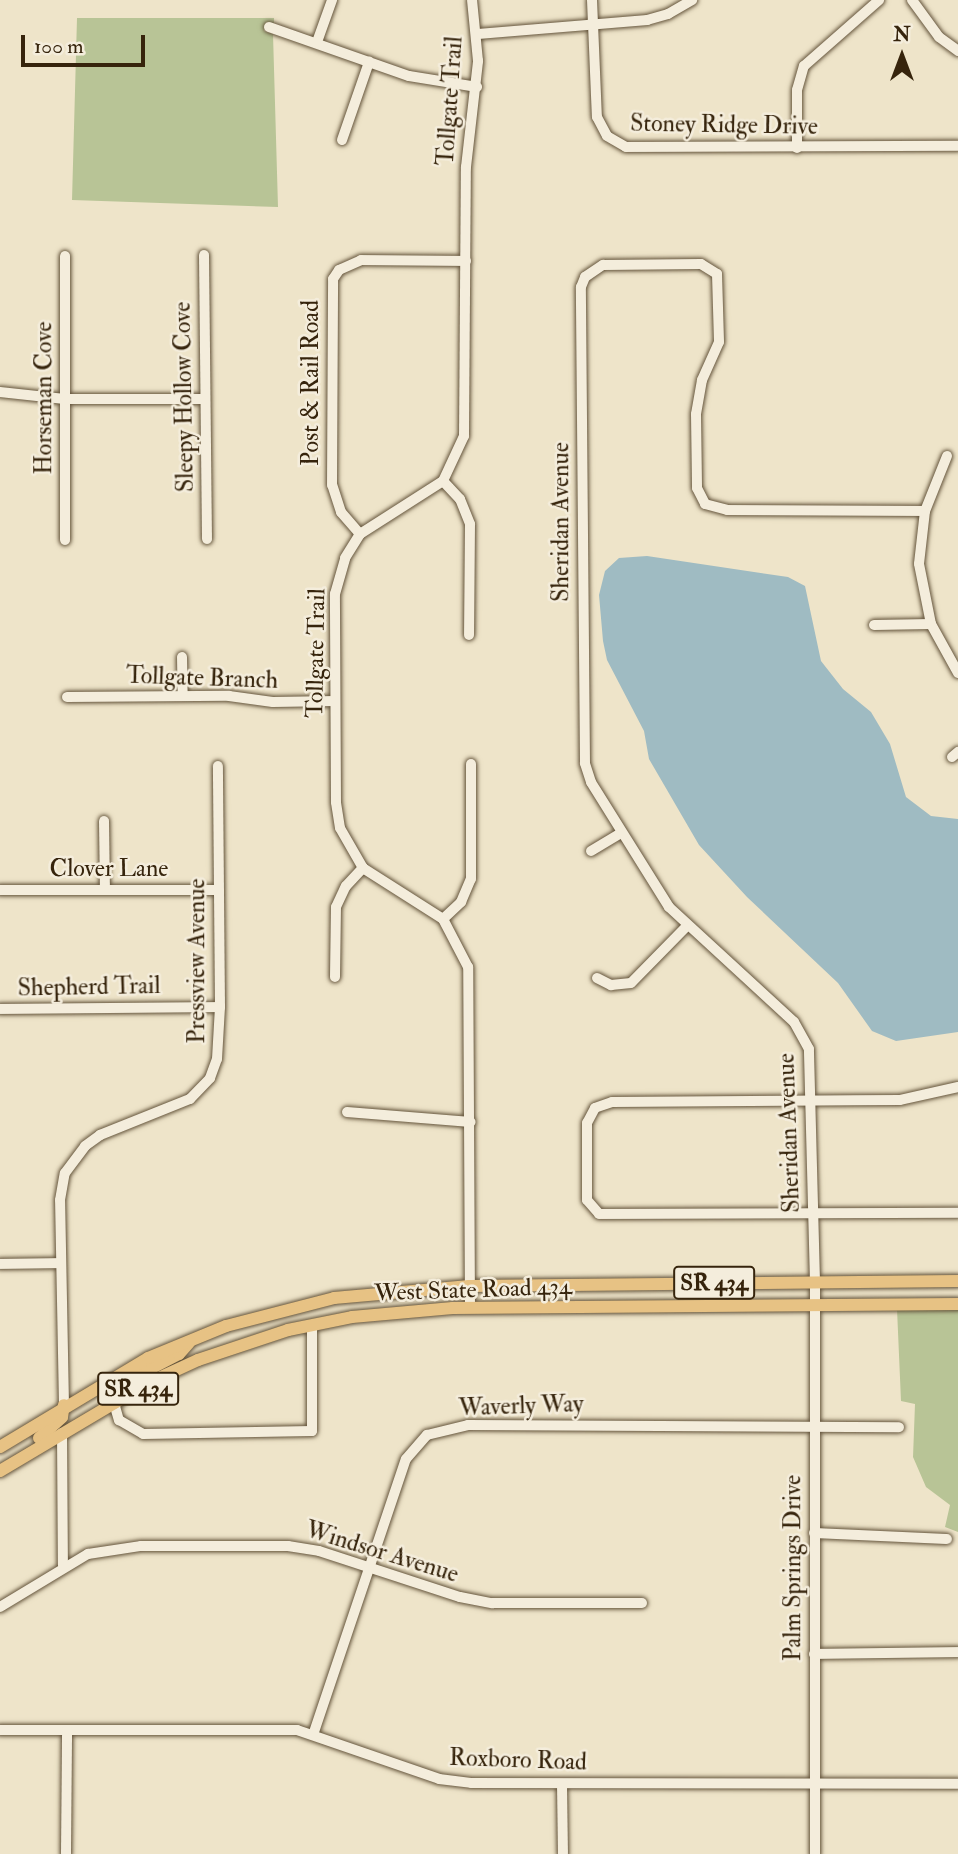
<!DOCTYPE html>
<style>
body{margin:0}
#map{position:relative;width:958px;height:1854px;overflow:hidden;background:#eee4c9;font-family:"IM FELL Double Pica",serif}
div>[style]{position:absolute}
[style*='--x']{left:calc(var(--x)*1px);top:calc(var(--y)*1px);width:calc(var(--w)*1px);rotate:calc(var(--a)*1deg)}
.green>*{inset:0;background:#b8c496}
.water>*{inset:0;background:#9fbbc2}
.roads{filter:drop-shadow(0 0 2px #64543b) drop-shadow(0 0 2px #64543b)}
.minor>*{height:10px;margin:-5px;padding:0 5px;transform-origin:5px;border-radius:5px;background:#f4eddc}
.major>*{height:12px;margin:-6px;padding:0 6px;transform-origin:6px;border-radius:6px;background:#e7c284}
span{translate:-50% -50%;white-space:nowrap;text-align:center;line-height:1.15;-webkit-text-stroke:5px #f4eddc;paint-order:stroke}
.shield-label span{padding:2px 5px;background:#f4eddc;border:2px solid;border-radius:5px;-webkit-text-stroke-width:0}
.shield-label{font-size:23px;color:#36240c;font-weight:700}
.street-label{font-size:24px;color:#36240c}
.north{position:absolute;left:867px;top:21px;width:70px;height:70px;-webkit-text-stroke:5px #f4eddc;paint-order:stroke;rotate:0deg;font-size:19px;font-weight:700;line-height:28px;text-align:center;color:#36240c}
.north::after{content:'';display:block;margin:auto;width:24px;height:32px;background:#36240c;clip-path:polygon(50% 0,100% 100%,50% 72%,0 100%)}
.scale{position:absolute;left:21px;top:35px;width:124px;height:32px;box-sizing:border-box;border:4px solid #36240c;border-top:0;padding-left:9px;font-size:21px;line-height:24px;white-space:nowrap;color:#36240c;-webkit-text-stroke:5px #f4eddc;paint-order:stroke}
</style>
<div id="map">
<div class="green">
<i style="clip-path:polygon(77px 18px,274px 18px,274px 24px,266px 22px,264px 31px,273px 34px,278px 207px,72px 200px)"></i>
<i style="clip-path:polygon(897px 1309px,958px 1309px,958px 1532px,945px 1527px,950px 1505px,926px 1487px,913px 1457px,915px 1404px,901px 1401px)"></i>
</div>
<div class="water">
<i style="clip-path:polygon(647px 556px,788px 577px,805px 586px,821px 661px,843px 689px,871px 712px,890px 744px,906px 797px,931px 816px,958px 819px,958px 1032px,896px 1041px,872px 1031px,838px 983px,747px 897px,699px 845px,649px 759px,644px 731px,607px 660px,603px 641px,599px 595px,605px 571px,619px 558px)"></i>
</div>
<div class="roads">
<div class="minor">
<i style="--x:592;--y:0;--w:117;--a:87.6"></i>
<i style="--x:597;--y:117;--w:21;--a:62"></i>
<i style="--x:607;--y:136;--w:22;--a:30"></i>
<i style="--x:626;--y:147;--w:332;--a:-0.2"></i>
<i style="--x:912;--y:0;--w:46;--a:53.9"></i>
<i style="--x:939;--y:37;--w:24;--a:36"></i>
<i style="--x:269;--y:27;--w:148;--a:19.3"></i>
<i style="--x:409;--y:76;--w:69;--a:9.2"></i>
<i style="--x:478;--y:34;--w:170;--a:-4.7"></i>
<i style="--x:647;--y:20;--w:22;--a:-16"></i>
<i style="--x:668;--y:14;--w:28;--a:-30"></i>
<i style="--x:317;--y:42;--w:45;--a:-70.3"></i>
<i style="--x:342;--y:140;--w:83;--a:-70.9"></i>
<i style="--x:797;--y:148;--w:58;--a:-90"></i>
<i style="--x:797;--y:90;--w:25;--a:-74"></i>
<i style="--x:804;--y:66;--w:100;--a:-41.3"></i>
<i style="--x:204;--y:255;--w:284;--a:89.4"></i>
<i style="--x:65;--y:256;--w:284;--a:90"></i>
<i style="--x:0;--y:392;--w:65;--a:6.1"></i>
<i style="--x:65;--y:399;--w:139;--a:0"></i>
<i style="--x:947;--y:456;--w:59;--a:111.8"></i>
<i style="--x:925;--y:511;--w:53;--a:96.5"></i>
<i style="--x:919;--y:564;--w:61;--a:78.7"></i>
<i style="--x:931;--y:624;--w:56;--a:61.1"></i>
<i style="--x:443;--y:481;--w:25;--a:47"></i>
<i style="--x:460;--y:499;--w:27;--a:68"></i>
<i style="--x:470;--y:524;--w:111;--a:90.5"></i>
<i style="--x:360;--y:534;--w:29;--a:-131"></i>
<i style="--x:341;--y:512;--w:28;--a:-108"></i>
<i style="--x:332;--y:485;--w:206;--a:-89.7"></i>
<i style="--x:333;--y:279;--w:11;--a:-56"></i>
<i style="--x:339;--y:270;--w:24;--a:-24"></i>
<i style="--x:361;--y:260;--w:105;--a:0.5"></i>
<i style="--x:874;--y:625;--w:57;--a:-1"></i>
<i style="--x:182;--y:657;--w:39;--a:89"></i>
<i style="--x:67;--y:697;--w:162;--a:-0.4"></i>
<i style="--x:229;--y:696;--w:44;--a:7.8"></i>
<i style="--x:273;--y:702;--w:62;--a:-0.9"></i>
<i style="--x:952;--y:757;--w:8;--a:-40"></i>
<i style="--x:104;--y:821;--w:69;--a:89.2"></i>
<i style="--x:591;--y:851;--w:35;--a:-31"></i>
<i style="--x:0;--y:890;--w:219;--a:0"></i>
<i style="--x:443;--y:919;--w:25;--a:-43"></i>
<i style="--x:461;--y:902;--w:25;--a:-67"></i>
<i style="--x:471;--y:879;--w:115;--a:-90"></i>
<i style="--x:335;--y:977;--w:70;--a:-89.2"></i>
<i style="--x:336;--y:907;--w:23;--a:-65"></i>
<i style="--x:346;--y:886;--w:25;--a:-47"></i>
<i style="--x:597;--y:978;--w:16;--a:27"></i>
<i style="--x:611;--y:985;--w:20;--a:-6"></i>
<i style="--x:631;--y:983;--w:78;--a:-45.5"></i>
<i style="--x:0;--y:1009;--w:220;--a:-0.5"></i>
<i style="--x:958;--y:1087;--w:59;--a:167.4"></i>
<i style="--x:900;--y:1100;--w:288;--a:179.6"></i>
<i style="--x:612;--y:1102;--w:18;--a:161"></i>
<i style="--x:595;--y:1108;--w:17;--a:118"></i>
<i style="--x:587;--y:1123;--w:77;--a:90"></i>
<i style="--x:587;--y:1200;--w:18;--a:49"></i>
<i style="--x:599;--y:1214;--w:359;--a:-0.2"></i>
<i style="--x:347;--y:1112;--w:124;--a:4.6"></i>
<i style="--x:0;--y:1264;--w:61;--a:-0.9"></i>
<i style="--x:470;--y:1308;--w:341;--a:-90.3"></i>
<i style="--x:468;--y:967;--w:54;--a:-117.5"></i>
<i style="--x:443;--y:919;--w:95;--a:-147.5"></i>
<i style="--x:363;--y:868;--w:46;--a:-119.9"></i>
<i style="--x:340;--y:828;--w:26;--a:-99"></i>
<i style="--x:336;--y:802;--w:208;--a:-90.3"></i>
<i style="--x:335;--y:594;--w:37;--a:-74"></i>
<i style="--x:345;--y:558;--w:28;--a:-58"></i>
<i style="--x:360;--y:534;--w:98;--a:-32.6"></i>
<i style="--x:443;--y:481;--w:50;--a:-65"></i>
<i style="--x:464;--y:436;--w:269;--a:-89.6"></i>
<i style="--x:466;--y:167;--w:107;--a:-83.5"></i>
<i style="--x:478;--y:61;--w:61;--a:-95.6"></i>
<i style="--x:114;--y:1403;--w:18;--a:74"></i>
<i style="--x:119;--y:1420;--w:28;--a:30"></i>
<i style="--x:143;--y:1434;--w:169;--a:-1"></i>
<i style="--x:312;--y:1431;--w:106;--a:-90"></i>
<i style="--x:64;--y:1405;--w:205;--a:-91.1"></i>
<i style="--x:60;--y:1200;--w:27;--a:-80"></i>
<i style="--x:65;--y:1173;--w:34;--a:-53"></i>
<i style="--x:85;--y:1146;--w:19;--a:-36"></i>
<i style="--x:100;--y:1135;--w:97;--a:-21.8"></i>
<i style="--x:190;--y:1099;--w:29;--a:-46"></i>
<i style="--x:210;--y:1078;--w:20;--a:-70"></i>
<i style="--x:217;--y:1059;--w:52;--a:-86.7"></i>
<i style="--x:220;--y:1007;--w:241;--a:-90.5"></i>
<i style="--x:62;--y:1433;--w:132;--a:89.6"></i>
<i style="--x:814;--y:1533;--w:133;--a:2.6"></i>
<i style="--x:0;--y:1607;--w:103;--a:-31.1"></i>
<i style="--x:88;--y:1554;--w:54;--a:-8.6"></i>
<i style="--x:141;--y:1546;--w:147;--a:0"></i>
<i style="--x:288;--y:1546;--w:31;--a:9"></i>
<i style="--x:319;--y:1551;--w:148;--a:18.1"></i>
<i style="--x:460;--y:1597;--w:33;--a:11"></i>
<i style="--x:492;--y:1603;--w:150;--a:0"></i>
<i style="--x:814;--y:1654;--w:144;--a:-0.8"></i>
<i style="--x:0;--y:1730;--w:297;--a:0"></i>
<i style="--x:297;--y:1730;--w:150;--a:19"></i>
<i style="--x:439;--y:1779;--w:32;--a:7"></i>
<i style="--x:471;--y:1783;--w:487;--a:0.1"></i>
<i style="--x:313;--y:1735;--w:291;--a:-71.4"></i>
<i style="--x:406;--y:1459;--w:32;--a:-49"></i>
<i style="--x:427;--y:1435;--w:42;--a:-13.7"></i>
<i style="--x:468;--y:1425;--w:431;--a:0.3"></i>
<i style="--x:562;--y:1784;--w:70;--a:89.2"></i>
<i style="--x:66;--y:1854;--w:123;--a:-89.5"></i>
<i style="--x:815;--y:1854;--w:572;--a:-90"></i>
<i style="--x:815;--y:1282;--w:233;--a:-91.5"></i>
<i style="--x:809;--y:1049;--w:31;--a:-119"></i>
<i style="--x:794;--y:1022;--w:170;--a:-137.4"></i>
<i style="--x:669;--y:907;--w:147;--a:-122"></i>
<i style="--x:591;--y:782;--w:20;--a:-108"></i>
<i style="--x:585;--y:763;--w:476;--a:-90.5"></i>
<i style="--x:581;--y:287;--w:11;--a:-68"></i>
<i style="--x:585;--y:277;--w:22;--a:-34"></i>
<i style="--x:603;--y:265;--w:98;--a:-0.6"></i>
<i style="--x:701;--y:264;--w:19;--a:32"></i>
<i style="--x:717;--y:274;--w:68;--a:88.3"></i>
<i style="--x:719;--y:342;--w:42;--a:114.1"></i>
<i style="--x:702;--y:380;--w:35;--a:100"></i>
<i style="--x:696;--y:414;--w:74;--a:89.2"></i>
<i style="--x:697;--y:488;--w:18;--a:63"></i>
<i style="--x:705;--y:504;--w:23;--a:15"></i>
<i style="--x:727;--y:510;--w:198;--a:0.3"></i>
</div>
<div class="major">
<i style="--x:114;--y:1403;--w:22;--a:-66"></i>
<i style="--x:123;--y:1383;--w:63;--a:-27.4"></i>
<i style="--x:179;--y:1354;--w:15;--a:-48"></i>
<i style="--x:39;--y:1438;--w:31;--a:-42"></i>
<i style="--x:62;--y:1417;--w:12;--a:-81"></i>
<i style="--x:0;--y:1447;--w:173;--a:-31"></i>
<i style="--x:148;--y:1358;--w:84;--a:-22.3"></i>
<i style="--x:226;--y:1326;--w:112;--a:-14.5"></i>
<i style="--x:334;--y:1298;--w:136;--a:-5.1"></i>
<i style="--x:469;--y:1286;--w:489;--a:-0.6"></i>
<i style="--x:0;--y:1471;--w:172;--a:-30.7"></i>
<i style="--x:148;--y:1383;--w:55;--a:-24.7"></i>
<i style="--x:198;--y:1360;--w:95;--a:-18.4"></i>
<i style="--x:288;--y:1330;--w:65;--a:-11.5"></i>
<i style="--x:352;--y:1317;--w:101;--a:-5.1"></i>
<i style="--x:453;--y:1308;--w:505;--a:-0.45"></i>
</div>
</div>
<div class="shield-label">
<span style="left:714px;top:1283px">SR 434</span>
<span style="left:138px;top:1389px">SR 434</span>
</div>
<div class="street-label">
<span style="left:450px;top:101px;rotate:-86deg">Tollgate Trail</span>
<span style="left:724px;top:125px;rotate:1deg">Stoney Ridge Drive</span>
<span style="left:311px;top:383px;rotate:-90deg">Post &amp; Rail Road</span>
<span style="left:184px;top:397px;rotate:-91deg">Sleepy Hollow Cove</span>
<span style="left:44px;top:398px;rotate:-90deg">Horseman Cove</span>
<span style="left:561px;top:522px;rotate:-90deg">Sheridan Avenue</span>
<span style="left:316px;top:653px;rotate:-89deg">Tollgate Trail</span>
<span style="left:202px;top:678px;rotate:2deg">Tollgate Branch</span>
<span style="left:109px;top:869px">Clover Lane</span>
<span style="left:197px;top:961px;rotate:-90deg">Pressview Avenue</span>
<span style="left:89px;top:987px;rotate:-1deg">Shepherd Trail</span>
<span style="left:789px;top:1133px;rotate:-92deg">Sheridan Avenue</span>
<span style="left:473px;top:1290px;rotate:-2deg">West State Road 434</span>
<span style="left:521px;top:1406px;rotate:-2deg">Waverly Way</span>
<span style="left:382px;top:1552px;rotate:17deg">Windsor Avenue</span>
<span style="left:793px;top:1568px;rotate:-90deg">Palm Springs Drive</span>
<span style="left:518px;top:1760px;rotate:2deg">Roxboro Road</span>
</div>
<div class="north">N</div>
<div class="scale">100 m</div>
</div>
